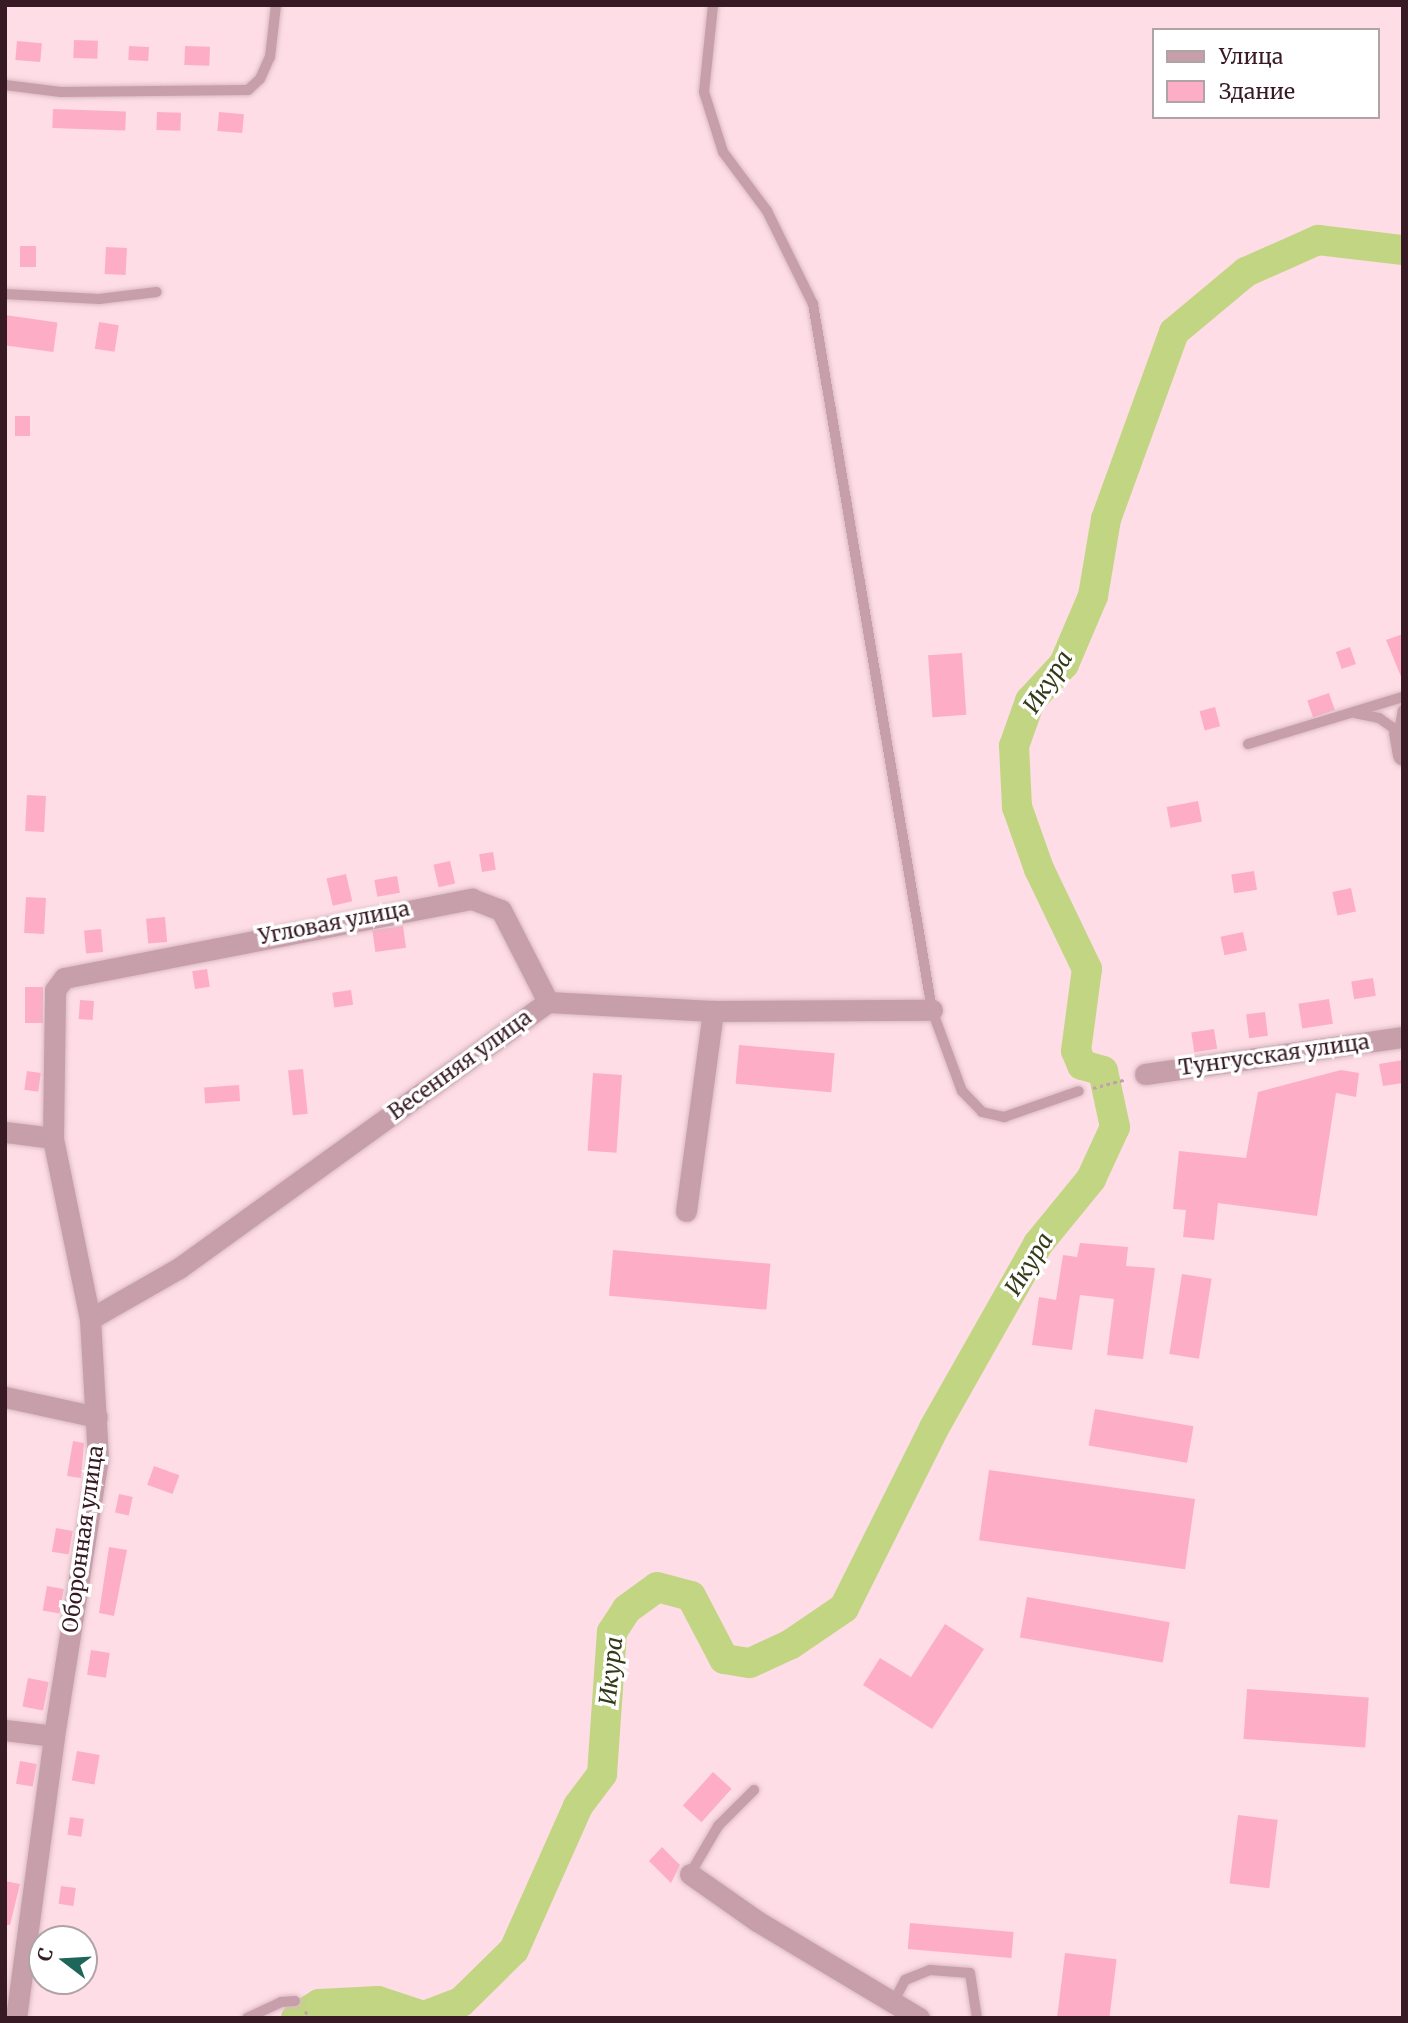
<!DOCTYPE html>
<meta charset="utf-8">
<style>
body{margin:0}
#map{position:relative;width:1408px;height:2023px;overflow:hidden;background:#fedde6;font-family:Merriweather,serif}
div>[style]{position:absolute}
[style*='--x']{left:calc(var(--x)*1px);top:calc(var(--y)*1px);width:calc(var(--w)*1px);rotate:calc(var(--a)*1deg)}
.river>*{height:30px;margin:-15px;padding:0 15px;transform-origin:15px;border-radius:15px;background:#c2d582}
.building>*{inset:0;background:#fdaec6;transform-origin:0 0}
.path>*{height:2.5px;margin-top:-1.25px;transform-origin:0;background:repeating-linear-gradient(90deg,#c1a1aa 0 3.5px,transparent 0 7px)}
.roads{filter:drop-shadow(0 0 2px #dabac3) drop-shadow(0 0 2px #dabac3)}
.lane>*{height:10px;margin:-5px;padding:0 5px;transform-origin:5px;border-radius:5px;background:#c79fab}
.street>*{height:21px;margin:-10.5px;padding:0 10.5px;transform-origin:10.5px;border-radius:10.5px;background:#c79fab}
span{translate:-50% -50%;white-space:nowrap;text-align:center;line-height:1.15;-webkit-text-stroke:7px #fff;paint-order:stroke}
.street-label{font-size:21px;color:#371a24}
.water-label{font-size:23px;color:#333a17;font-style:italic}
.frame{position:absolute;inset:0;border:7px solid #371a24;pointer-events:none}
.legend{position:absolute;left:1152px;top:28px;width:228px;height:91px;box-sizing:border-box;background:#fff;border:2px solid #afa3a7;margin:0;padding:9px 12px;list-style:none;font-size:21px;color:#371a24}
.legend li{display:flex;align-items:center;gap:14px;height:35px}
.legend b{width:35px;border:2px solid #afa3a7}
.north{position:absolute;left:28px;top:1925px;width:70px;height:70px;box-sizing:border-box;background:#fff;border:2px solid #afa3a7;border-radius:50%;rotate:287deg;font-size:19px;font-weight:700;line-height:28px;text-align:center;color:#371a24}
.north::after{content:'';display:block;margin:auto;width:24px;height:32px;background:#1f665a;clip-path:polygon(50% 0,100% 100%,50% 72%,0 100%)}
</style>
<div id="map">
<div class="river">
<i style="--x:296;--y:2018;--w:27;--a:-31"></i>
<i style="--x:319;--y:2004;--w:59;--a:-2.9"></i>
<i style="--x:378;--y:2001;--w:48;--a:18.1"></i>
<i style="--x:424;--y:2016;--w:40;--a:-21"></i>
<i style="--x:461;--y:2002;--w:74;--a:-44.5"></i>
<i style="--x:514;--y:1950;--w:158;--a:-66"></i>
<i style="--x:578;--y:1806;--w:40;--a:-53"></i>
<i style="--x:602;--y:1774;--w:142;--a:-86"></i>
<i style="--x:612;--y:1632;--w:27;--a:-57"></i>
<i style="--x:627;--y:1609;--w:37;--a:-36"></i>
<i style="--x:657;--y:1587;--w:35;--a:15"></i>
<i style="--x:691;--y:1596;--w:71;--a:62.4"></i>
<i style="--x:724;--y:1659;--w:26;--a:9"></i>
<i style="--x:750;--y:1663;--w:45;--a:-24.9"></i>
<i style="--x:791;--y:1644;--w:64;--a:-34.2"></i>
<i style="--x:844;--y:1608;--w:201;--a:-63.4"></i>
<i style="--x:934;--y:1428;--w:211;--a:-60.5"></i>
<i style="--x:1038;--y:1244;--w:84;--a:-50.8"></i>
<i style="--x:1091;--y:1179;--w:57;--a:-65.2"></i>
<i style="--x:1115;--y:1127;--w:57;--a:-102.1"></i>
<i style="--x:1103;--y:1071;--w:22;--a:-164"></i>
<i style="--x:1082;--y:1065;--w:15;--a:-113"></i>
<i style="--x:1076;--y:1051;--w:83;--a:-82.4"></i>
<i style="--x:1087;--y:969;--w:111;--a:-115.6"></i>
<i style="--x:1039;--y:869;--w:66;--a:-109.5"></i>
<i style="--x:1017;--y:807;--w:61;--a:-92.8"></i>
<i style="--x:1014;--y:746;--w:48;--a:-70.4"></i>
<i style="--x:1030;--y:701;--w:50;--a:-47.4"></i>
<i style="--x:1064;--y:664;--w:74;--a:-66.9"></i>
<i style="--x:1093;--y:596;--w:78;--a:-80.4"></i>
<i style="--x:1106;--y:519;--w:199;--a:-70"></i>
<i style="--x:1174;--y:332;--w:94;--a:-39.8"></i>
<i style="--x:1246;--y:272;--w:79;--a:-24"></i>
<i style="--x:1318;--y:240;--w:86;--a:6.7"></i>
</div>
<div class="building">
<i style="left:74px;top:40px;width:24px;height:18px;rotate:2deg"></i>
<i style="left:17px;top:41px;width:25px;height:19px;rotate:5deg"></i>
<i style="left:129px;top:46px;width:20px;height:14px;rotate:3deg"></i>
<i style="left:185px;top:46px;width:25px;height:19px;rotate:2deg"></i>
<i style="left:53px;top:109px;width:73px;height:19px;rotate:2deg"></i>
<i style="left:157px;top:112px;width:24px;height:18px;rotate:2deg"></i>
<i style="left:219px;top:112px;width:25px;height:19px;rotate:5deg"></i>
<i style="left:20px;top:246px;width:16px;height:21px"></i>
<i style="left:106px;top:247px;width:21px;height:27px;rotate:3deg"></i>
<i style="left:5px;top:315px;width:53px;height:30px;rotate:8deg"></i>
<i style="left:99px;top:322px;width:20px;height:27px;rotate:9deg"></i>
<i style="left:15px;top:416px;width:15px;height:20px"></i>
<i style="clip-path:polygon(1403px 634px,1403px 679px,1402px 679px,1386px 640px)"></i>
<i style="left:1350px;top:647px;width:18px;height:15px;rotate:71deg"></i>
<i style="left:962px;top:653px;width:62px;height:34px;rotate:86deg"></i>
<i style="left:1329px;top:693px;width:18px;height:23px;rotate:71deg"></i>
<i style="left:1215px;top:707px;width:20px;height:16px;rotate:75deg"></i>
<i style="left:27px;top:795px;width:19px;height:36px;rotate:3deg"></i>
<i style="left:1198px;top:801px;width:21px;height:32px;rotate:79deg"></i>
<i style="left:493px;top:852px;width:18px;height:14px;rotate:81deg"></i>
<i style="left:450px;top:861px;width:23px;height:17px;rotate:77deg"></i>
<i style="left:1254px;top:871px;width:19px;height:23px;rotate:81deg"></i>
<i style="left:346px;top:874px;width:28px;height:20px;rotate:77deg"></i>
<i style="left:397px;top:876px;width:17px;height:23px;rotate:80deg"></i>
<i style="left:1351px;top:888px;width:24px;height:19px;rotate:78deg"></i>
<i style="left:26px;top:897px;width:20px;height:36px;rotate:3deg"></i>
<i style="left:165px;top:917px;width:25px;height:19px;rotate:85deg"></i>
<i style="left:403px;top:926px;width:22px;height:31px;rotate:82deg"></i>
<i style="left:101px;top:929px;width:23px;height:17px;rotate:85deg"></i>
<i style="left:1243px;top:932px;width:19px;height:23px;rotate:78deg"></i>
<i style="left:207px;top:969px;width:18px;height:15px;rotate:81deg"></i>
<i style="left:1373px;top:978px;width:18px;height:22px;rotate:81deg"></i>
<i style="left:25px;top:987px;width:18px;height:36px"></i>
<i style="left:351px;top:990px;width:15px;height:19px;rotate:82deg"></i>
<i style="left:1329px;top:999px;width:25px;height:31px;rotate:81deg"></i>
<i style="left:80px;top:1000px;width:14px;height:19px;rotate:4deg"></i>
<i style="left:1265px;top:1012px;width:24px;height:19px;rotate:83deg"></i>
<i style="left:1214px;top:1029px;width:20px;height:23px;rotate:81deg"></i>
<i style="left:739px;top:1045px;width:96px;height:39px;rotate:5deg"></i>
<i style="clip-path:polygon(1403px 1060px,1403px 1083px,1383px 1086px,1379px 1064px)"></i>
<i style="left:303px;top:1069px;width:45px;height:15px;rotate:84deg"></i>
<i style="clip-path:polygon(1341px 1070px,1359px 1073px,1356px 1097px,1336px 1093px,1317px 1216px,1218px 1203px,1214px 1240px,1183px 1237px,1186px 1210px,1173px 1209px,1179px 1151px,1246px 1158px,1258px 1092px)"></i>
<i style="left:27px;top:1071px;width:14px;height:19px;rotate:8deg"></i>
<i style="left:593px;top:1073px;width:29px;height:78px;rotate:4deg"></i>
<i style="left:239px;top:1085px;width:16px;height:35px;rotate:86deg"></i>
<i style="clip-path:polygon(1080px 1243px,1128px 1247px,1126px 1266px,1155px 1268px,1143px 1359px,1107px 1355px,1114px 1299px,1080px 1295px,1072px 1350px,1032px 1345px,1039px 1297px,1056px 1300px,1063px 1255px,1077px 1257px)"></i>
<i style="left:613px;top:1250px;width:158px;height:46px;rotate:5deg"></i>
<i style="left:1182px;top:1274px;width:30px;height:81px;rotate:9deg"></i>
<i style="left:1095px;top:1409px;width:100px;height:37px;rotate:10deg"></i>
<i style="clip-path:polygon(73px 1441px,84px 1443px,81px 1478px,67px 1476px)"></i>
<i style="left:154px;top:1466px;width:27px;height:20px;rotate:20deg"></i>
<i style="left:989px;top:1470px;width:208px;height:71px;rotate:8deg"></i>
<i style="left:119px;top:1494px;width:14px;height:19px;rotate:12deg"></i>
<i style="left:56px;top:1528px;width:17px;height:24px;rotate:10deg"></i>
<i style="clip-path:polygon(109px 1547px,127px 1550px,114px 1616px,99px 1613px)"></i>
<i style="left:47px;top:1586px;width:17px;height:25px;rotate:10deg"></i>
<i style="left:1027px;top:1597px;width:145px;height:41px;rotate:10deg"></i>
<i style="clip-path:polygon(945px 1624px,984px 1649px,932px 1729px,863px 1685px,880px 1658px,911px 1677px)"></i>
<i style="left:91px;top:1650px;width:19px;height:25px;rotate:9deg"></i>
<i style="left:28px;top:1678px;width:21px;height:29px;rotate:11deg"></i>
<i style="left:1247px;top:1689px;width:122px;height:50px;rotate:4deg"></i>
<i style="left:77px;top:1751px;width:23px;height:30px;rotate:10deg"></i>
<i style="left:20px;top:1761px;width:17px;height:23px;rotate:10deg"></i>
<i style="left:713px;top:1772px;width:25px;height:45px;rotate:42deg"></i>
<i style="left:1238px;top:1815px;width:40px;height:69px;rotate:7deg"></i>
<i style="left:70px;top:1817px;width:14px;height:18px;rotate:8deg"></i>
<i style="clip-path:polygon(662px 1847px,680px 1865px,671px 1883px,649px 1861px)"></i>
<i style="clip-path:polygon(5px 1881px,20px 1884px,10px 1925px,5px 1925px)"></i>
<i style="left:61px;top:1886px;width:15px;height:18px;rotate:8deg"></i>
<i style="left:910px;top:1923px;width:104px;height:26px;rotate:5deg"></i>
<i style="left:1065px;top:1953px;width:52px;height:65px;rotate:7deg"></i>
</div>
<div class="path">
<i style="--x:1093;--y:1088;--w:35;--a:-15"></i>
<i style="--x:305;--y:2011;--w:9;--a:49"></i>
</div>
<div class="roads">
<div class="lane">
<i style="--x:713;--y:5;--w:87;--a:95.9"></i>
<i style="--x:704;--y:92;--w:63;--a:72.4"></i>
<i style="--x:723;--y:152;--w:74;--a:53.3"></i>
<i style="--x:767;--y:211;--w:104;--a:63.7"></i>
<i style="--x:813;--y:304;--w:716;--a:80.43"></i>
<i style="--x:932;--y:1010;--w:86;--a:69.7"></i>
<i style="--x:962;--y:1091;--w:29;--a:46"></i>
<i style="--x:982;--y:1112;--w:23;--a:13"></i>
<i style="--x:1004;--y:1117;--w:79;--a:-19.1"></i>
<i style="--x:5;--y:85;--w:56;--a:7.1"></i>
<i style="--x:61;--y:92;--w:187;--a:-0.6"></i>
<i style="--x:248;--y:90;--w:16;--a:-43"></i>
<i style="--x:260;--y:79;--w:24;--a:-66"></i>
<i style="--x:270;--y:57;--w:52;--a:-83.4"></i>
<i style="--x:5;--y:294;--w:94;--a:3"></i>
<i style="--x:99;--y:299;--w:58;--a:-6.9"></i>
<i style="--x:1355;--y:713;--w:25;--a:12"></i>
<i style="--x:1379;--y:718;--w:24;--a:35"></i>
<i style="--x:1399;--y:732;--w:22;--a:-80"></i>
<i style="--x:1248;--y:744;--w:162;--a:-16.9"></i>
<i style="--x:690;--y:1874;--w:56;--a:-59.7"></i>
<i style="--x:718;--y:1826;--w:51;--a:-45"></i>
<i style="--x:900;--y:2006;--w:10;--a:-114"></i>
<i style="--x:896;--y:1997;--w:19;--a:-62"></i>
<i style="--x:905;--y:1980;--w:27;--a:-22"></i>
<i style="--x:930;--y:1970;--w:40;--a:4.3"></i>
<i style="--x:970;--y:1973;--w:46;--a:81.2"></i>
<i style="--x:247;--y:2018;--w:38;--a:-25"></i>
<i style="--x:281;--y:2002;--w:14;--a:-4"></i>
</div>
<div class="street">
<i style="--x:1399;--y:732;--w:23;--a:80"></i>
<i style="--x:1145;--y:1074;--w:261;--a:-8.2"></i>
<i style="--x:5;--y:1132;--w:48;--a:7.1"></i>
<i style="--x:686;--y:1211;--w:202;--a:-82.3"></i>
<i style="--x:90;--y:1319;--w:103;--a:-29.8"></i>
<i style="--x:179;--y:1268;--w:455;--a:-35.8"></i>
<i style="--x:548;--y:1002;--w:165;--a:3.1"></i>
<i style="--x:713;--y:1011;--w:219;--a:-0.3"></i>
<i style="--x:5;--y:1397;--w:94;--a:12.3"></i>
<i style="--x:5;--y:1730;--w:49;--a:7"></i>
<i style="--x:690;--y:1874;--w:82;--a:35"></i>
<i style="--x:757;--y:1921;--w:189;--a:30.9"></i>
<i style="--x:16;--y:2018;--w:285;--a:-82.3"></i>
<i style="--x:54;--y:1736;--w:281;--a:-81"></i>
<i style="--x:98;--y:1458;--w:139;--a:-93.3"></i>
<i style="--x:90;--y:1319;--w:185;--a:-101.6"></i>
<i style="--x:53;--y:1138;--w:148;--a:-89.2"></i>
<i style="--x:55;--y:990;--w:15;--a:-53"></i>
<i style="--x:64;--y:978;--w:416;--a:-11"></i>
<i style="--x:472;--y:899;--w:31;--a:21"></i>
<i style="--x:501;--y:910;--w:103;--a:62.9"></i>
</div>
</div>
<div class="street-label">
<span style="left:334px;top:923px;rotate:-11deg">Угловая улица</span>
<span style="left:1274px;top:1055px;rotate:-8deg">Тунгусская улица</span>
<span style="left:460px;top:1065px;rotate:-36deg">Весенняя улица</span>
<span style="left:83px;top:1539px;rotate:-82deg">Оборонная улица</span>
</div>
<div class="water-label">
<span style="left:1048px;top:682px;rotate:-57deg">Икура</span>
<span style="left:1029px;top:1264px;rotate:-58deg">Икура</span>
<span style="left:611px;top:1671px;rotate:-84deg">Икура</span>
</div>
<div class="frame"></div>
<ul class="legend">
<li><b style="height:9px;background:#c79fab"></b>Улица</li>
<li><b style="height:19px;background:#fdaec6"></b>Здание</li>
</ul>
<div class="north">С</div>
</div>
